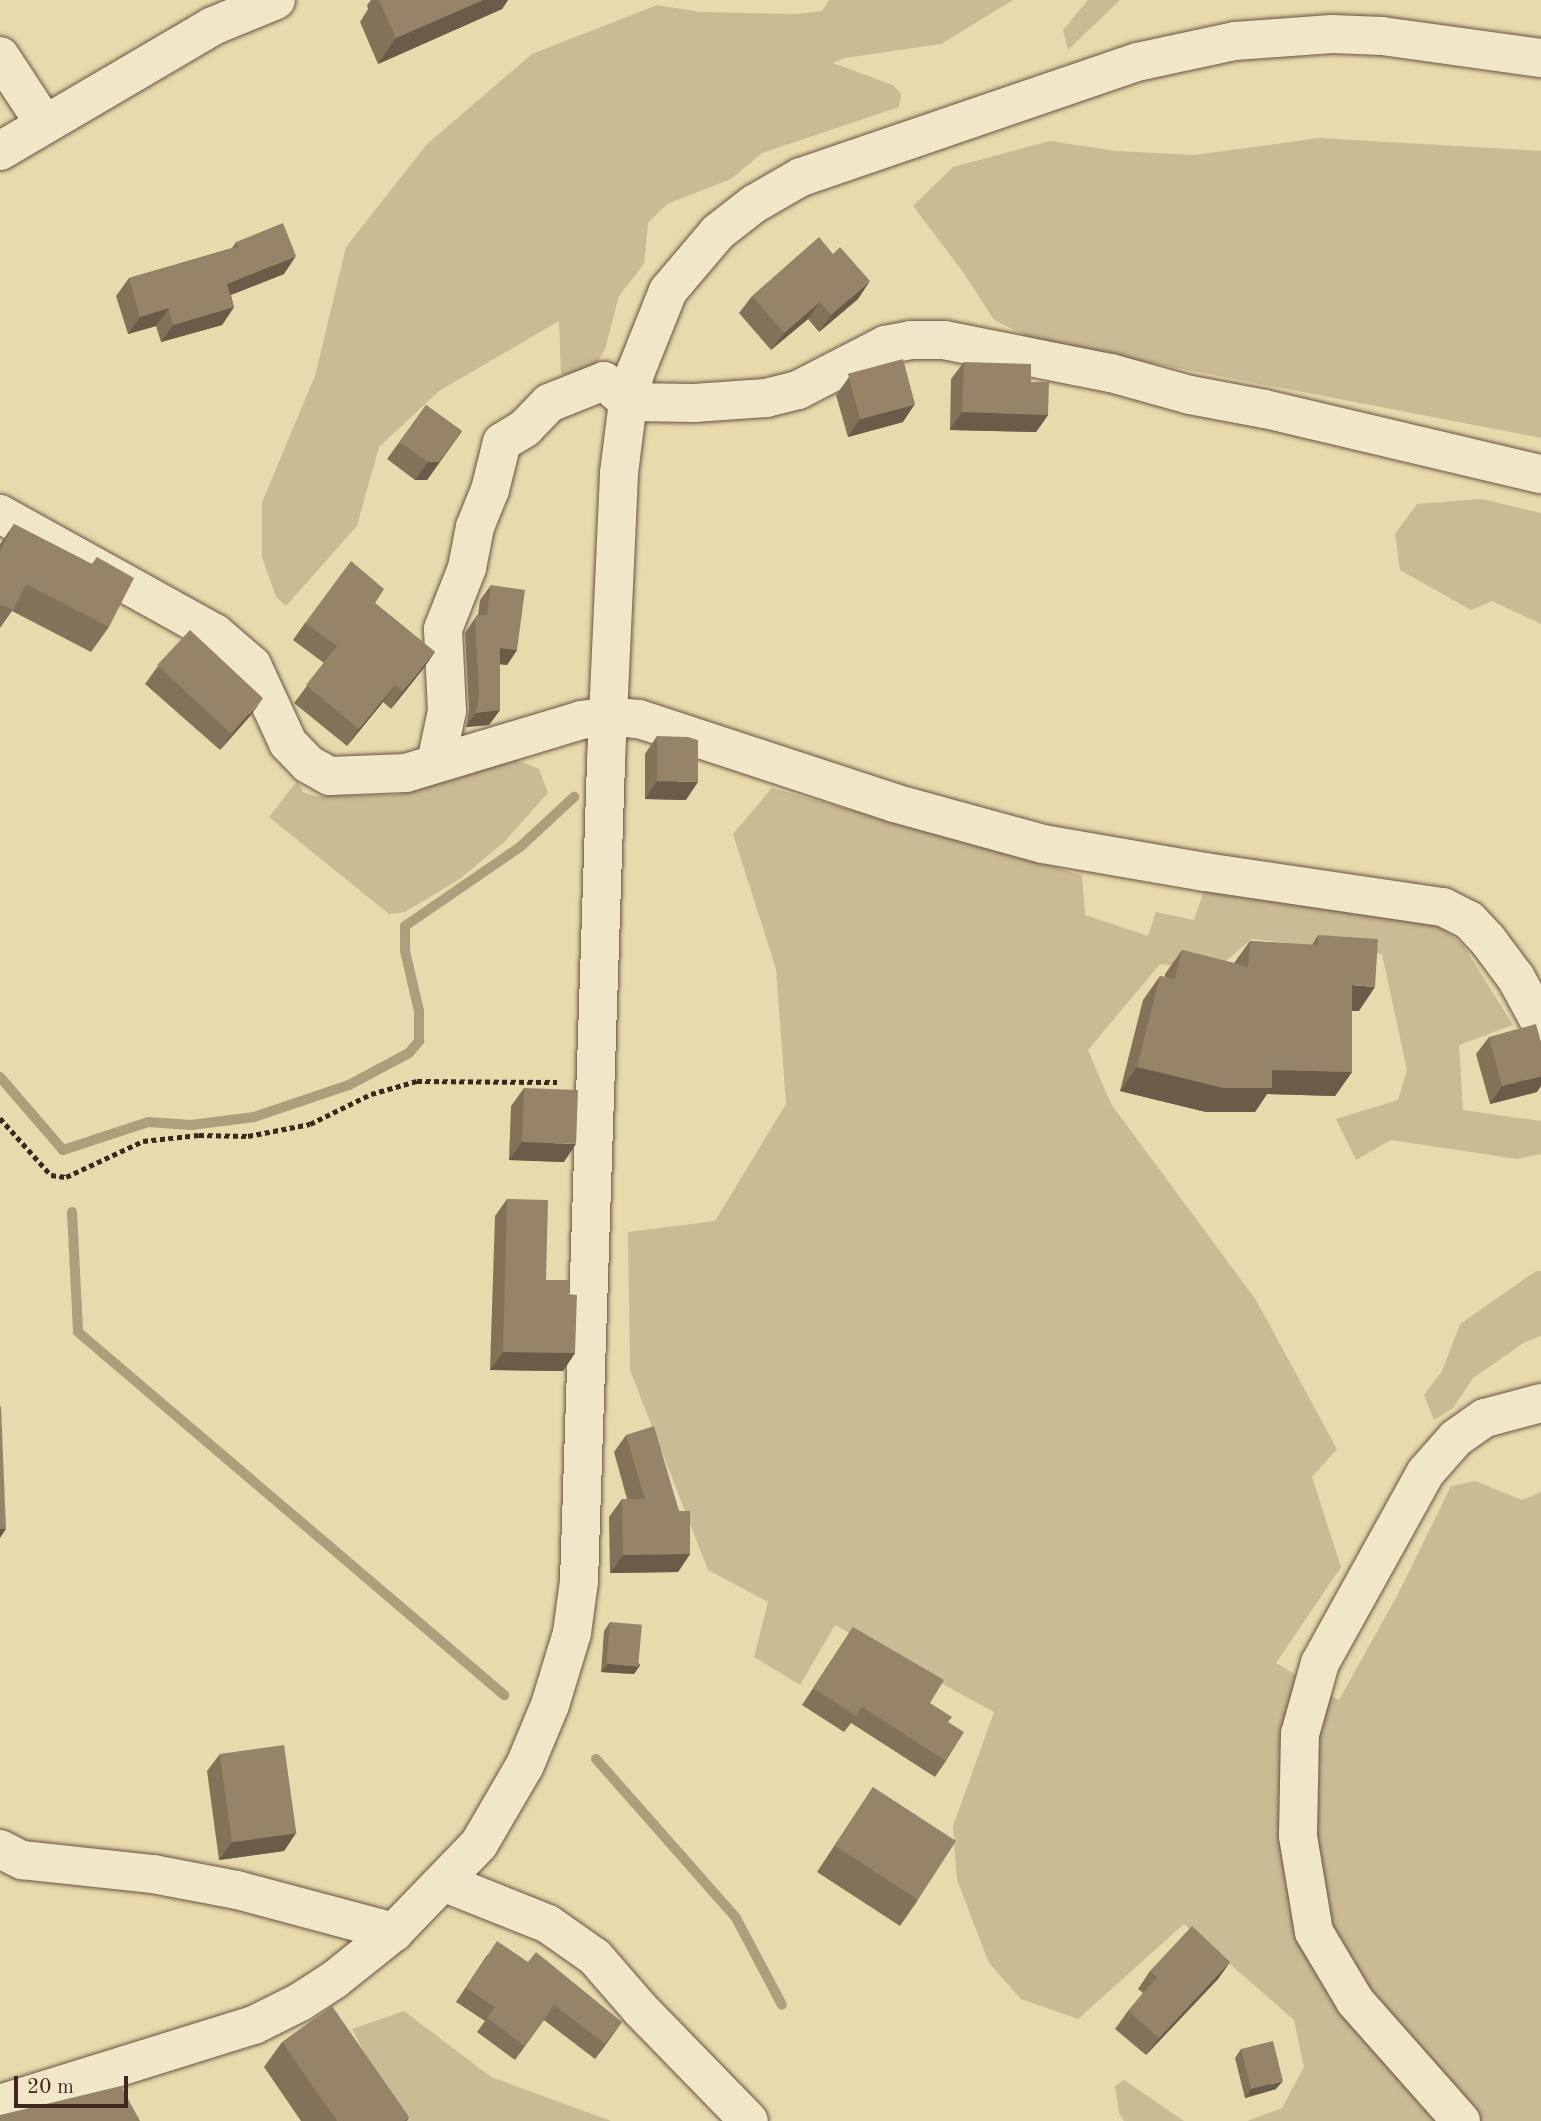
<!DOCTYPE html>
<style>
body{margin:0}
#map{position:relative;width:1541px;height:2121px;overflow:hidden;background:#e8daac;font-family:"Old Standard TT",serif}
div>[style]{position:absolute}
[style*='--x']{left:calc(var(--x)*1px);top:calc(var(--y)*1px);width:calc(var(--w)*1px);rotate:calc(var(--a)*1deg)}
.green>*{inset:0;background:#cbbb94}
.stream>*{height:10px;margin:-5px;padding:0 5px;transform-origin:5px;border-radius:5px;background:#af9d7c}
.path>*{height:4.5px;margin-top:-2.25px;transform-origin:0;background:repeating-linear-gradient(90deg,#3f261e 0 5px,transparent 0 8.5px)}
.roads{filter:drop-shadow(0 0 2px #695342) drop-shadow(0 0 2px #695342)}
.minor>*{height:38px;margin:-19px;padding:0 19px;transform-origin:19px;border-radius:19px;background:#f0e7c9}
.wall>*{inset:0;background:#827259}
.shaded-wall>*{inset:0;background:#6a5c49}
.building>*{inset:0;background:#978468;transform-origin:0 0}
span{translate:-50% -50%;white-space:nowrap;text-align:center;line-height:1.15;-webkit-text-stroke:6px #f0e7c9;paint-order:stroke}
.scale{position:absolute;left:14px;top:2076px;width:114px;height:32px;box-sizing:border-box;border:4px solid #3f261e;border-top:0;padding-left:9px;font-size:21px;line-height:24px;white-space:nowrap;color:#3f261e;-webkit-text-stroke:5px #f0e7c9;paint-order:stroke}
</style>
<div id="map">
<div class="green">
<i style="clip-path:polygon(829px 0,1013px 0,941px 44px,845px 58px,833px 63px,893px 85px,901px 94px,899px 107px,762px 153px,731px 179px,667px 204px,648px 223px,644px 264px,619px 296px,605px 349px,591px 372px,561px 375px,559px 321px,439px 391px,379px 447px,357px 526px,286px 606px,276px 597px,262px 557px,262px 502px,315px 376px,346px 247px,427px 144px,532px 54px,657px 5px,701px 12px,796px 14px,822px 11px)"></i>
<i style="clip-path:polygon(1088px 0,1120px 0,1068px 50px,1063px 30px)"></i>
<i style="clip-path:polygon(1319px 138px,1541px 151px,1541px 438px,1037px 341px,994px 320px,963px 272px,913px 206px,953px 167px,1050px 141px,1116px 151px,1194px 155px)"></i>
<i style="clip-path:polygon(1482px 499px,1541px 513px,1541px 624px,1492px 601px,1471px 610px,1400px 570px,1395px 534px,1417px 504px)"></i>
<i style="clip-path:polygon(516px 759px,539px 769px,548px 793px,504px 842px,461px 878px,405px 912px,389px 914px,269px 817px,297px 781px,303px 792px,315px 796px,397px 795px)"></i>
<i style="clip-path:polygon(772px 788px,1082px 875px,1085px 915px,1148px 936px,1156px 912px,1194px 920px,1205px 888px,1434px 922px,1463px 945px,1513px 1025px,1459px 1045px,1463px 1110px,1541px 1121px,1541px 1154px,1517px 1159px,1391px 1140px,1356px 1160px,1336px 1119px,1398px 1100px,1407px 1070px,1382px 954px,1252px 939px,1215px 970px,1160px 964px,1088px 1050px,1111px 1104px,1256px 1300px,1337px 1449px,1312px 1477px,1341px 1567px,1276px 1663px,1339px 1700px,1398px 1594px,1451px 1486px,1475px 1481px,1522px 1500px,1541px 1492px,1541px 2121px,1247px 2121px,1282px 2108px,1304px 2067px,1294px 2020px,1184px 1924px,1078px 2019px,1021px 1999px,989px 1963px,957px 1880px,953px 1826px,994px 1712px,835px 1625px,800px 1685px,754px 1657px,768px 1602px,708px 1570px,630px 1370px,628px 1232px,715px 1221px,786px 1104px,776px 969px,733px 834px)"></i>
<i style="clip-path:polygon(1536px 1271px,1541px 1271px,1541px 1336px,1525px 1342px,1473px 1378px,1453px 1408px,1434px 1420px,1424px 1395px,1442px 1371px,1460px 1324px)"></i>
<i style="clip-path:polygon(404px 2011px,491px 2077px,611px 2121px,400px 2121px,352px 2029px)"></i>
<i style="clip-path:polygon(1124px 2080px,1184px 2121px,1124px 2121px,1119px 2113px,1115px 2086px)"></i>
</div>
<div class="stream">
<i style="--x:0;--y:1077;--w:96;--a:49.2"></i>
<i style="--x:63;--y:1150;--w:89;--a:-18.2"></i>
<i style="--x:148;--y:1122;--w:43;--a:4"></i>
<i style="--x:191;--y:1125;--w:64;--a:-7.2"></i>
<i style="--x:254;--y:1117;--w:100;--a:-18.6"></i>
<i style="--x:349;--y:1085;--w:68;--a:-28.1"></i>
<i style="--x:409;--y:1053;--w:16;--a:-50"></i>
<i style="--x:419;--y:1041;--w:30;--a:-90"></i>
<i style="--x:419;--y:1011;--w:62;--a:-103.1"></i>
<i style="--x:405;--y:951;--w:25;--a:-90"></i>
<i style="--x:405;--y:926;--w:140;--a:-34.5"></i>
<i style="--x:520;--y:847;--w:74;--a:-42.8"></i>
<i style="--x:72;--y:1212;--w:120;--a:87.1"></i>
<i style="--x:78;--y:1332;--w:560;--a:40.43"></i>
<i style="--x:596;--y:1759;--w:212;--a:48.6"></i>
<i style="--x:736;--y:1918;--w:98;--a:62.1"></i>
</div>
<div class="path">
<i style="--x:0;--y:1118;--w:76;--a:48.2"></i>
<i style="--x:51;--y:1175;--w:15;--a:8"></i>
<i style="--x:66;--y:1177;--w:85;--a:-25.1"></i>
<i style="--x:143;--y:1141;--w:56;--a:-6.1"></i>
<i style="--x:199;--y:1135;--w:49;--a:1.2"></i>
<i style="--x:248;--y:1136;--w:63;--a:-11"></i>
<i style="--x:310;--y:1124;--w:68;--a:-26.2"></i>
<i style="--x:371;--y:1094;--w:48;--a:-15.8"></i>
<i style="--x:417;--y:1081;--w:140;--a:0.4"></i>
</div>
<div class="roads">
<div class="minor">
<i style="--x:0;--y:56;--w:80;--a:56.7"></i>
<i style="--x:0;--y:151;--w:247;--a:-30.4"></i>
<i style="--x:213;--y:26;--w:68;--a:-22.4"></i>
<i style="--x:0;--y:514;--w:246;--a:29"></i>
<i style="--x:215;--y:633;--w:49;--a:40.9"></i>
<i style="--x:252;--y:665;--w:86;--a:65.2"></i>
<i style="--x:288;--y:743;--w:29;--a:46"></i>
<i style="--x:308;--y:764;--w:25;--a:29"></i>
<i style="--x:330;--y:776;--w:76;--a:-2.3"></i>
<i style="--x:406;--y:773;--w:183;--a:-16.8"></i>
<i style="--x:581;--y:720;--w:27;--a:-8"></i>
<i style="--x:608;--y:716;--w:31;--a:6"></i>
<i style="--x:639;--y:719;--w:268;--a:18.2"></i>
<i style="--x:894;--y:803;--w:155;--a:15.4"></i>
<i style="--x:1043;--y:844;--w:164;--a:9.8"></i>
<i style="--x:1205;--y:872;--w:241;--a:8.4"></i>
<i style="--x:1443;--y:907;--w:29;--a:27"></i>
<i style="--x:1469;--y:920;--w:26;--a:47"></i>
<i style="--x:1487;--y:939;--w:49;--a:53.4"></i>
<i style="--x:1516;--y:978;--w:52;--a:61.5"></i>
<i style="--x:436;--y:763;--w:53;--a:-78.1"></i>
<i style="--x:447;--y:711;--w:82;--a:-92.8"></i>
<i style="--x:443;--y:629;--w:66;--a:-68.5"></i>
<i style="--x:467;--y:568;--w:42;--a:-79"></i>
<i style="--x:475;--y:527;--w:40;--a:-68"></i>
<i style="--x:490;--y:490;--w:49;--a:-76"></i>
<i style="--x:502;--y:442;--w:27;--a:-31"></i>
<i style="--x:525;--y:428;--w:35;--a:-46"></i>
<i style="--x:549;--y:403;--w:59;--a:-21.8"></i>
<i style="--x:604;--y:381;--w:32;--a:41"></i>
<i style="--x:628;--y:402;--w:66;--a:0.9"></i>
<i style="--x:694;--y:403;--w:72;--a:-4"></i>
<i style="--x:766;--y:398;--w:33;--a:-14"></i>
<i style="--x:798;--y:390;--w:98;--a:-27.3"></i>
<i style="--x:885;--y:345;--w:26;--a:-11"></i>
<i style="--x:911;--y:340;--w:33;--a:0"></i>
<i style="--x:944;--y:340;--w:170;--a:11.2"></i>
<i style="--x:1111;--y:373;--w:82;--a:15.6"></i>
<i style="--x:1190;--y:395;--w:76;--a:10.6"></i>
<i style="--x:1265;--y:409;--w:284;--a:13.3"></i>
<i style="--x:0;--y:1849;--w:25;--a:27"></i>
<i style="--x:22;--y:1860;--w:132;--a:6.1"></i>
<i style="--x:153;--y:1874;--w:86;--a:10.8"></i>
<i style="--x:237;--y:1890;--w:163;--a:15"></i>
<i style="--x:443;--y:1882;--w:113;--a:21.8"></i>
<i style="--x:548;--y:1924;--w:57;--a:35.1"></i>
<i style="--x:595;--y:1957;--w:69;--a:49.1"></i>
<i style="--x:640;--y:2009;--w:156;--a:45.8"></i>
<i style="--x:0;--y:2104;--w:266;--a:-17.3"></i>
<i style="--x:254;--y:2025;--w:51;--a:-26.6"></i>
<i style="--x:300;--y:2002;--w:40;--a:-32.9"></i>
<i style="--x:334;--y:1980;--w:77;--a:-38.7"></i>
<i style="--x:394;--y:1932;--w:122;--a:-46"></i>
<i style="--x:479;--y:1844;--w:91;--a:-59.8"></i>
<i style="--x:525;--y:1765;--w:65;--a:-67.4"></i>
<i style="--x:550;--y:1705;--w:75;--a:-73"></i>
<i style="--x:572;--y:1633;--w:52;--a:-82.3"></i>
<i style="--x:579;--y:1581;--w:820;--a:-88.11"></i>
<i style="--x:606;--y:761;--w:288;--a:-87.4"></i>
<i style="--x:619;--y:473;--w:72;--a:-82.8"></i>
<i style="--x:628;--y:402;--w:32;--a:-76"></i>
<i style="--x:636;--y:371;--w:86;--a:-68.2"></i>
<i style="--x:668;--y:291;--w:77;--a:-49.7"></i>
<i style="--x:718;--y:232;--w:46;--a:-37.9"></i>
<i style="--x:754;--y:204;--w:54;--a:-29.9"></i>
<i style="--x:801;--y:177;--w:355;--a:-18.9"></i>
<i style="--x:1137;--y:62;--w:100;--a:-12.1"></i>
<i style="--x:1235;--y:41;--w:97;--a:-4.1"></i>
<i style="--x:1332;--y:34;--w:50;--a:2.3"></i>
<i style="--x:1382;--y:36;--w:161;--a:7.9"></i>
<i style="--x:1461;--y:2121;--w:160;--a:-131.5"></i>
<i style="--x:1355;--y:2001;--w:80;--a:-120.7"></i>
<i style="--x:1314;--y:1932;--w:97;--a:-99.5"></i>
<i style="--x:1298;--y:1836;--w:102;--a:-88.9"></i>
<i style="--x:1300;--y:1734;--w:74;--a:-74.3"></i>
<i style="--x:1320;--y:1663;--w:218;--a:-61"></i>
<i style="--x:1426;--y:1472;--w:45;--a:-48.6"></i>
<i style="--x:1456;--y:1438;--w:35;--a:-35"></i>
<i style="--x:1485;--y:1418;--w:58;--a:-15"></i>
</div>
</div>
<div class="wall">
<i style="clip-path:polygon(371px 0,508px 0,502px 9px,378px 64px,360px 22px,368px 9px,367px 5px)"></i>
<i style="clip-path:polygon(236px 242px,284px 274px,231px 295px,234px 307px,222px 325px,161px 342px,156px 326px,128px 334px,116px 296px,129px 278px,232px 248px)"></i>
<i style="clip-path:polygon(752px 296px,858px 299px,819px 332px,808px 319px,771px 350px,739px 313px)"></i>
<i style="clip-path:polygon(964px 362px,1031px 382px,1048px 415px,1036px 432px,950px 430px,951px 379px)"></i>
<i style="clip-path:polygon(849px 377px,903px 422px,848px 437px,836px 395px)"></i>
<i style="clip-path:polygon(426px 405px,462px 431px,427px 480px,415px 480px,387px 459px)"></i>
<i style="clip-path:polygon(14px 524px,92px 564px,97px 557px,109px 627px,91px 652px,12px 611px,0 628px,0 544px)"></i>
<i style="clip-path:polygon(491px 585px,517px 650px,507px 665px,500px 664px,500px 710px,489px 725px,466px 727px,469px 710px,465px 633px,477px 615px,478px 615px,480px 600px)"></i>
<i style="clip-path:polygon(375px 603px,435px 652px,423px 669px,391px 709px,383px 702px,347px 746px,294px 703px,324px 663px,293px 640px,305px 623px)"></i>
<i style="clip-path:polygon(158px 666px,251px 715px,220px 750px,145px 684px)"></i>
<i style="clip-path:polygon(657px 736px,686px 800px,645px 799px,645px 754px)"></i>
<i style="clip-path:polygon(1318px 935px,1359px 1011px,1352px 1011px,1352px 1072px,1335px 1096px,1267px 1094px,1255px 1112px,1206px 1112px,1120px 1091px,1143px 1000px,1160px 976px,1165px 977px,1165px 974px,1182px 950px,1234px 963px,1250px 941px,1312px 945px)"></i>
<i style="clip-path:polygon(1489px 1037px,1537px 1092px,1490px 1104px,1476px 1054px)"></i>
<i style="clip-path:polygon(524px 1088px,564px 1162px,509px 1160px,511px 1106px)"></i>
<i style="clip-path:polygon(507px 1199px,546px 1280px,575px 1353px,563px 1371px,490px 1370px,495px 1216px)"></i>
<i style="clip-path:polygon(626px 1435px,690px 1554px,678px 1572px,610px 1573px,609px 1517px,622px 1499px,627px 1499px,614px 1452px)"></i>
<i style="clip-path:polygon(610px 1622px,640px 1665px,634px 1674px,601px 1672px,604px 1631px)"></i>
<i style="clip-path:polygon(853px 1627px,948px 1722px,946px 1761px,935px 1777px,851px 1723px,844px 1732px,802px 1705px)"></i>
<i style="clip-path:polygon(220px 1754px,296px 1833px,284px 1851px,219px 1860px,207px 1771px)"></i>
<i style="clip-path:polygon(873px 1787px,918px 1900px,900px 1926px,817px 1872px)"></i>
<i style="clip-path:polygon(487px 1955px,528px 1962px,622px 2022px,595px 2059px,544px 2020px,515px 2060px,477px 2032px,485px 2021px,456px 2002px)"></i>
<i style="clip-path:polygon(1230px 1962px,1218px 1979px,1146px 2055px,1115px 2029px,1128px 2011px,1143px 1993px,1138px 1989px,1150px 1971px)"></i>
<i style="clip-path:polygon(282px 2042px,409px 2117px,407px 2121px,301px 2121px,264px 2067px)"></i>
<i style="clip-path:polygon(1241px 2049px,1276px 2089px,1245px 2098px,1235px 2058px)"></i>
</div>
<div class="shaded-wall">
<i style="clip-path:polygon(483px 0,508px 0,502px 9px,378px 64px,396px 38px)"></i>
<i style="clip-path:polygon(296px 256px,284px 274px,215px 301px,227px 284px)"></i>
<i style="clip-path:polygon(870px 281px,858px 299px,819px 332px,831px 315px)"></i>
<i style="clip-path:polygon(820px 302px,808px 319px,771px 350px,784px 333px)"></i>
<i style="clip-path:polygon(234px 307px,222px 325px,161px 342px,173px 325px)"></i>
<i style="clip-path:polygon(169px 308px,156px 326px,128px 334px,140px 317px)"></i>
<i style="clip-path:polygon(915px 404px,903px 422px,848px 437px,860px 419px)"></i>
<i style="clip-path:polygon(962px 412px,1048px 415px,1036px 432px,950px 430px)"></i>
<i style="clip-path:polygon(462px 431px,427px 480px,415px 480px,428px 462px)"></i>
<i style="clip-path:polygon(500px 648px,517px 650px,507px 665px,489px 663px)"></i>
<i style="clip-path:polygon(435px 652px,423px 669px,391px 709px,403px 691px)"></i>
<i style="clip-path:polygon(395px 685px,383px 702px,347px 746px,359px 729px)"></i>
<i style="clip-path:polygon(263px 698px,251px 715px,220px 750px,233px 733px)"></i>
<i style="clip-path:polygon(500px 710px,489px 725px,466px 727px,476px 713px)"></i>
<i style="clip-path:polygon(657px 781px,698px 782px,686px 800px,645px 799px)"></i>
<i style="clip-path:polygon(1352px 985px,1375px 987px,1359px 1011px,1335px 1009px)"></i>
<i style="clip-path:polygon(1137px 1067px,1272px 1070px,1352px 1072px,1335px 1096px,1267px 1094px,1255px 1112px,1206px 1112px,1120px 1091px)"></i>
<i style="clip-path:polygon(1541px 1076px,1541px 1086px,1537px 1092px,1490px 1104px,1502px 1086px)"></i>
<i style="clip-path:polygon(522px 1142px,576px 1144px,564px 1162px,509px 1160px)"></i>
<i style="clip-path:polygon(503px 1352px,575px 1353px,563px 1371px,490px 1370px)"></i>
<i style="clip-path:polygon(0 1529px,6px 1529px,0 1538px)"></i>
<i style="clip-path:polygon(690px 1554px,678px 1572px,610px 1573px,623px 1555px)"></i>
<i style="clip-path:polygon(608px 1664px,640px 1665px,634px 1674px,601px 1672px)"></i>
<i style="clip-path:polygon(296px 1833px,284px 1851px,219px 1860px,232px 1842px)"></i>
<i style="clip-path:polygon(1230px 1962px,1218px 1979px,1146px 2055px,1159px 2038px)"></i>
<i style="clip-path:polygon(622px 2022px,612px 2036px,595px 2059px,605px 2044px)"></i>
<i style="clip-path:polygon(1283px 2081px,1276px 2089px,1245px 2098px,1251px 2089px)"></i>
</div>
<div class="building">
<i style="clip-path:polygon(379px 0,483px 0,396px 38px)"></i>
<i style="clip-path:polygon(283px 223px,296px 256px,227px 284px,234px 307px,173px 325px,169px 308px,140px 317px,129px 278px,238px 247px,236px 242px)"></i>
<i style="clip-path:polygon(819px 237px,833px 254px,840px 247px,870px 281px,831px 315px,820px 302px,784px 333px,752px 296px)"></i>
<i style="left:903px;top:359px;width:47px;height:57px;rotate:75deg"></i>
<i style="clip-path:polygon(964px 362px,1031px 364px,1031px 382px,1049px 382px,1048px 415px,962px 412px)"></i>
<i style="clip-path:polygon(426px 405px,462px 431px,439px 462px,428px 462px,400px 442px)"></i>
<i style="clip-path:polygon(14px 524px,93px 565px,97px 557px,134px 578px,109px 627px,26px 584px,13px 610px,0 604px,0 551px)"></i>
<i style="clip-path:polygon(351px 561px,384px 589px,375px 603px,435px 652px,403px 691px,395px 685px,359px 729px,306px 685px,337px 646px,305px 623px)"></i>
<i style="clip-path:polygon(491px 585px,525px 590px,517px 650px,500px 648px,500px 710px,476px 713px,479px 695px,475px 618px,477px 615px,487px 615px)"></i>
<i style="left:190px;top:630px;width:100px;height:48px;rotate:43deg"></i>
<i style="clip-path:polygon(657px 736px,688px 737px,698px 740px,698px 782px,657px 781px)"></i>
<i style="clip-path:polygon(1318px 935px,1378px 939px,1375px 987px,1352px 985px,1352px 1072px,1272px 1070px,1272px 1088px,1223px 1088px,1137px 1067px,1160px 976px,1175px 979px,1182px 950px,1248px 967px,1250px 941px,1318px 945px)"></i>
<i style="clip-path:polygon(1536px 1024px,1541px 1042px,1541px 1076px,1502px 1086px,1489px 1037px)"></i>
<i style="left:524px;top:1088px;width:54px;height:54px;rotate:2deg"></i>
<i style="clip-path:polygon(507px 1199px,548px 1200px,546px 1280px,569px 1280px,568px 1294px,577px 1295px,575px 1353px,503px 1352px)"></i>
<i style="clip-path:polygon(1px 1406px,6px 1529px,0 1529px,0 1407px)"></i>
<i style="clip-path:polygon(654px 1426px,679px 1511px,690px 1511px,690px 1554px,623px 1555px,622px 1499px,645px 1499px,626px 1435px)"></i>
<i style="left:610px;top:1622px;width:32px;height:42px;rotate:5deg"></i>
<i style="clip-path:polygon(853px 1627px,944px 1680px,930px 1703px,952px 1717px,948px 1722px,964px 1732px,946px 1761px,862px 1707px,856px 1716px,813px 1688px)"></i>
<i style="left:284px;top:1745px;width:89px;height:65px;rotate:82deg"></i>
<i style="left:873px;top:1787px;width:99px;height:70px;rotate:33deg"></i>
<i style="clip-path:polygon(1192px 1926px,1230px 1962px,1159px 2038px,1128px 2011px,1157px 1977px,1150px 1971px)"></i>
<i style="clip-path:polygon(497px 1941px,528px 1962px,536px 1952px,622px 2022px,605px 2044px,554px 2005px,525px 2046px,487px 2018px,495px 2007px,466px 1988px)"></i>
<i style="clip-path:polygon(332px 2006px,409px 2117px,404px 2121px,337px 2121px,282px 2042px)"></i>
<i style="left:1273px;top:2041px;width:41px;height:33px;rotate:76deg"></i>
<i style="clip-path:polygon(121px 2086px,140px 2121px,0 2121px,0 2115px)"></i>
</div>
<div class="scale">20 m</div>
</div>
